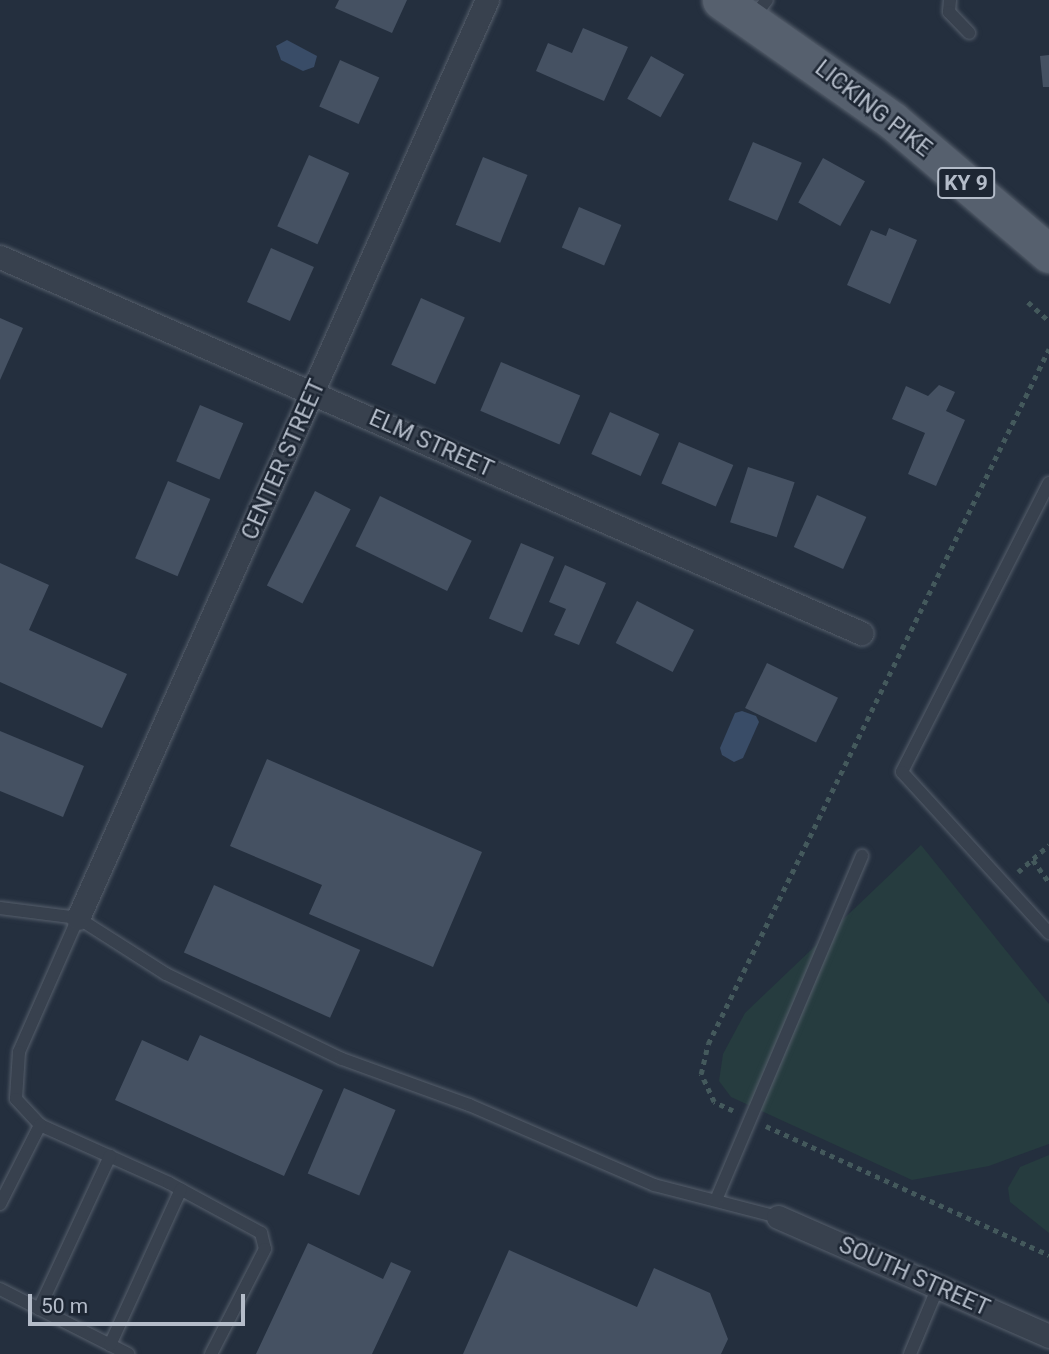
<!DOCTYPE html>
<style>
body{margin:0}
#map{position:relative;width:1049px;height:1354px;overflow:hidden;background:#242f3e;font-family:Roboto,sans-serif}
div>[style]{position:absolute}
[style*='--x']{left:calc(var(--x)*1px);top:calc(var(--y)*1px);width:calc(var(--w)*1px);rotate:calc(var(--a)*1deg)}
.green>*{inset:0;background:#263c3f}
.water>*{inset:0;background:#394c67}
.building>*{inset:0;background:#455162;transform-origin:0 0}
.path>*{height:4.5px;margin-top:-2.25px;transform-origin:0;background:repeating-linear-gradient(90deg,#44595c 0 5px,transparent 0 10px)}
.roads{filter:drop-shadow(0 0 2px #565f6c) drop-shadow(0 0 2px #565f6c)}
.service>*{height:12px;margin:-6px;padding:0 6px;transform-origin:6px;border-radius:6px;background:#38414e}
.minor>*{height:23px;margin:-11.5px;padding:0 11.5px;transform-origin:11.5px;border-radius:11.5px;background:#38414e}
.primary>*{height:37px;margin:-18.5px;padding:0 18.5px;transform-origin:18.5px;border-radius:18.5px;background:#56606e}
span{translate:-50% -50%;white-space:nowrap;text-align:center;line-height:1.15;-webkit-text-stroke:5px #1d2633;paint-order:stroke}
.shield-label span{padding:2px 5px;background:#1d2633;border:2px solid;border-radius:5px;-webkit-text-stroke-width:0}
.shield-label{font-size:21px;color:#b4bcc9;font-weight:700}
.street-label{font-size:23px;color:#b4bcc9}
.scale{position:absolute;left:28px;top:1294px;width:217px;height:32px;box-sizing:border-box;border:4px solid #b4bcc9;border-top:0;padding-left:9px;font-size:21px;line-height:24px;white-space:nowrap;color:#b4bcc9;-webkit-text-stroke:5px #1d2633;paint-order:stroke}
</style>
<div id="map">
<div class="green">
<i style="clip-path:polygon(921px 845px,1049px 1004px,1049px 1144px,989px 1166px,912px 1180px,731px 1097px,719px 1081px,723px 1054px,745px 1013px)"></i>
<i style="clip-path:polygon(1049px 1155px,1049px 1233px,1010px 1202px,1008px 1188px,1020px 1167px)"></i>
</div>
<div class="water">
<i style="clip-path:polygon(287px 40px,317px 56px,314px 67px,303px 71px,281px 60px,276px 46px)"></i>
<i style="clip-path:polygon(742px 711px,756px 716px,759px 722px,743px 758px,734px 762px,722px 755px,720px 748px,735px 713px)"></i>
</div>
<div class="building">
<i style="clip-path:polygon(339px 0,407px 0,392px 33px,335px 8px)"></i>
<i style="clip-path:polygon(583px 28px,628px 47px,604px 101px,536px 71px,548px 43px,572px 53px)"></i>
<i style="clip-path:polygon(1049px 55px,1049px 87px,1043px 87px,1040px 56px)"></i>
<i style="left:651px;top:56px;width:38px;height:49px;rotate:29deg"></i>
<i style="left:340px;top:60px;width:43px;height:51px;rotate:24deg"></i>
<i style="left:753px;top:142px;width:53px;height:63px;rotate:23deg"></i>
<i style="left:309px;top:155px;width:44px;height:78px;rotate:24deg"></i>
<i style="left:483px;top:157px;width:48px;height:73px;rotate:22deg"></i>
<i style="left:823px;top:158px;width:48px;height:51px;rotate:29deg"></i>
<i style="left:579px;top:207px;width:46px;height:44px;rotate:23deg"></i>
<i style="clip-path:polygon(889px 228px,917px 240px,890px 304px,847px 285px,871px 230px,886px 236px)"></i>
<i style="left:271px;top:248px;width:47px;height:59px;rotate:24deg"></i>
<i style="left:421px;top:298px;width:48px;height:73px;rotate:24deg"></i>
<i style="clip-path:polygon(0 318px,23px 328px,0 380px)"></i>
<i style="left:501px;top:362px;width:86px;height:53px;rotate:23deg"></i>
<i style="clip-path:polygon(939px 385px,955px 392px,946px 411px,965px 420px,936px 486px,908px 474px,925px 433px,892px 419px,906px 386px,928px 396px)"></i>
<i style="left:200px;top:405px;width:47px;height:61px;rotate:23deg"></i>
<i style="left:610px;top:412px;width:54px;height:46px;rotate:24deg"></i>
<i style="left:679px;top:442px;width:59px;height:45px;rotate:23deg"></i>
<i style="left:748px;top:467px;width:49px;height:58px;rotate:18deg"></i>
<i style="left:168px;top:481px;width:46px;height:84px;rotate:23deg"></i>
<i style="left:315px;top:491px;width:40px;height:106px;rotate:27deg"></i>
<i style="left:817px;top:495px;width:54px;height:57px;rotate:24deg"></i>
<i style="left:380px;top:496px;width:102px;height:56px;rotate:26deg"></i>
<i style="left:521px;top:543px;width:36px;height:82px;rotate:23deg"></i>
<i style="clip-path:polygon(0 563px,49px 585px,29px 630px,127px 674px,102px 728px,0 682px)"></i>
<i style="clip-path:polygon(565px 565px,606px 583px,579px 645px,554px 635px,566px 609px,549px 602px)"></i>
<i style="left:637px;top:601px;width:64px;height:47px;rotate:27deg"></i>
<i style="left:767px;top:663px;width:79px;height:50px;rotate:26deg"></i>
<i style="clip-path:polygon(0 731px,84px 766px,63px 817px,0 791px)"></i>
<i style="clip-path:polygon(267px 759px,482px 852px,433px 967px,309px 914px,322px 885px,230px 846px)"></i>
<i style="left:214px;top:885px;width:160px;height:74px;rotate:24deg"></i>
<i style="clip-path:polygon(200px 1035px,323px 1090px,284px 1176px,115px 1100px,142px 1040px,188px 1061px)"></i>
<i style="left:344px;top:1088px;width:56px;height:93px;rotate:23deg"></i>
<i style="clip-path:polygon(308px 1243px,383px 1279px,391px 1262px,411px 1271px,372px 1354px,256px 1354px)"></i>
<i style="clip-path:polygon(509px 1250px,637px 1307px,654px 1268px,710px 1293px,728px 1339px,721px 1354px,463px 1354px)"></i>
</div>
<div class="path">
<i style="--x:1028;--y:302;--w:28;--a:42"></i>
<i style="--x:1033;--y:860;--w:27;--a:54"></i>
<i style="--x:1018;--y:872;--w:41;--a:-41.1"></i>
<i style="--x:733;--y:1111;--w:21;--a:-155"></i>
<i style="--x:714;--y:1102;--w:31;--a:-115"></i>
<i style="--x:701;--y:1074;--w:31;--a:-77"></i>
<i style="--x:708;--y:1044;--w:774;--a:-63.87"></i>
<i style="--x:766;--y:1126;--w:311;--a:24.5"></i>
</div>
<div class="roads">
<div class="service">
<i style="--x:950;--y:0;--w:12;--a:95"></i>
<i style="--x:949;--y:12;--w:29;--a:46"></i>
<i style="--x:752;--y:19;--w:24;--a:-52"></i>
<i style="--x:1049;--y:483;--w:324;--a:117"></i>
<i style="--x:902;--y:772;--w:218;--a:47.6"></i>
<i style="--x:0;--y:908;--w:79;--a:7.3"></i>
<i style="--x:78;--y:918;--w:104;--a:32.5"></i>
<i style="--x:166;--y:974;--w:195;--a:25.8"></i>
<i style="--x:342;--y:1059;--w:135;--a:19.9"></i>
<i style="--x:469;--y:1105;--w:202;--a:23.4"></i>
<i style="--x:654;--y:1185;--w:128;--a:14.5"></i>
<i style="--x:78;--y:918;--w:146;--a:113.8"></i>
<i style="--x:19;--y:1052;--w:47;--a:93.7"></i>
<i style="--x:16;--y:1099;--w:35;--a:47"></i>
<i style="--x:40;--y:1125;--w:141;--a:24.2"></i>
<i style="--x:169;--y:1183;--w:105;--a:28.5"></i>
<i style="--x:261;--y:1233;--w:16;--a:76"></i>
<i style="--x:265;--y:1249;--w:118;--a:117.2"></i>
<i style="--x:716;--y:1200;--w:374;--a:-67"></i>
<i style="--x:0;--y:1204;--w:89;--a:-63.1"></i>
<i style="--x:0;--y:1289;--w:144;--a:26.9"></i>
<i style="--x:39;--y:1309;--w:169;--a:-65.1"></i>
<i style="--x:110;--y:1345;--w:171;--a:-65.5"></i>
<i style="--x:910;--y:1354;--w:73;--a:-67.3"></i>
</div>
<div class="minor">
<i style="--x:0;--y:257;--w:940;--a:23.59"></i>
<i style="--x:78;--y:918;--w:1005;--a:-65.99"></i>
<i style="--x:778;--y:1217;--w:296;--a:23.7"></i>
</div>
<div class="primary">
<i style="--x:721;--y:0;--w:210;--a:35.1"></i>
<i style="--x:893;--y:121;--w:205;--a:40.4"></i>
</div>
</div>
<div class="shield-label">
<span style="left:966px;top:183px">KY 9</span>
</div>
<div class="street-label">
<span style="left:873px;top:109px;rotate:38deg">LICKING PIKE</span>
<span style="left:431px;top:444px;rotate:24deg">ELM STREET</span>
<span style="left:284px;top:460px;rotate:-66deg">CENTER STREET</span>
<span style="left:914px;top:1277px;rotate:24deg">SOUTH STREET</span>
</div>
<div class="scale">50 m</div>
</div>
